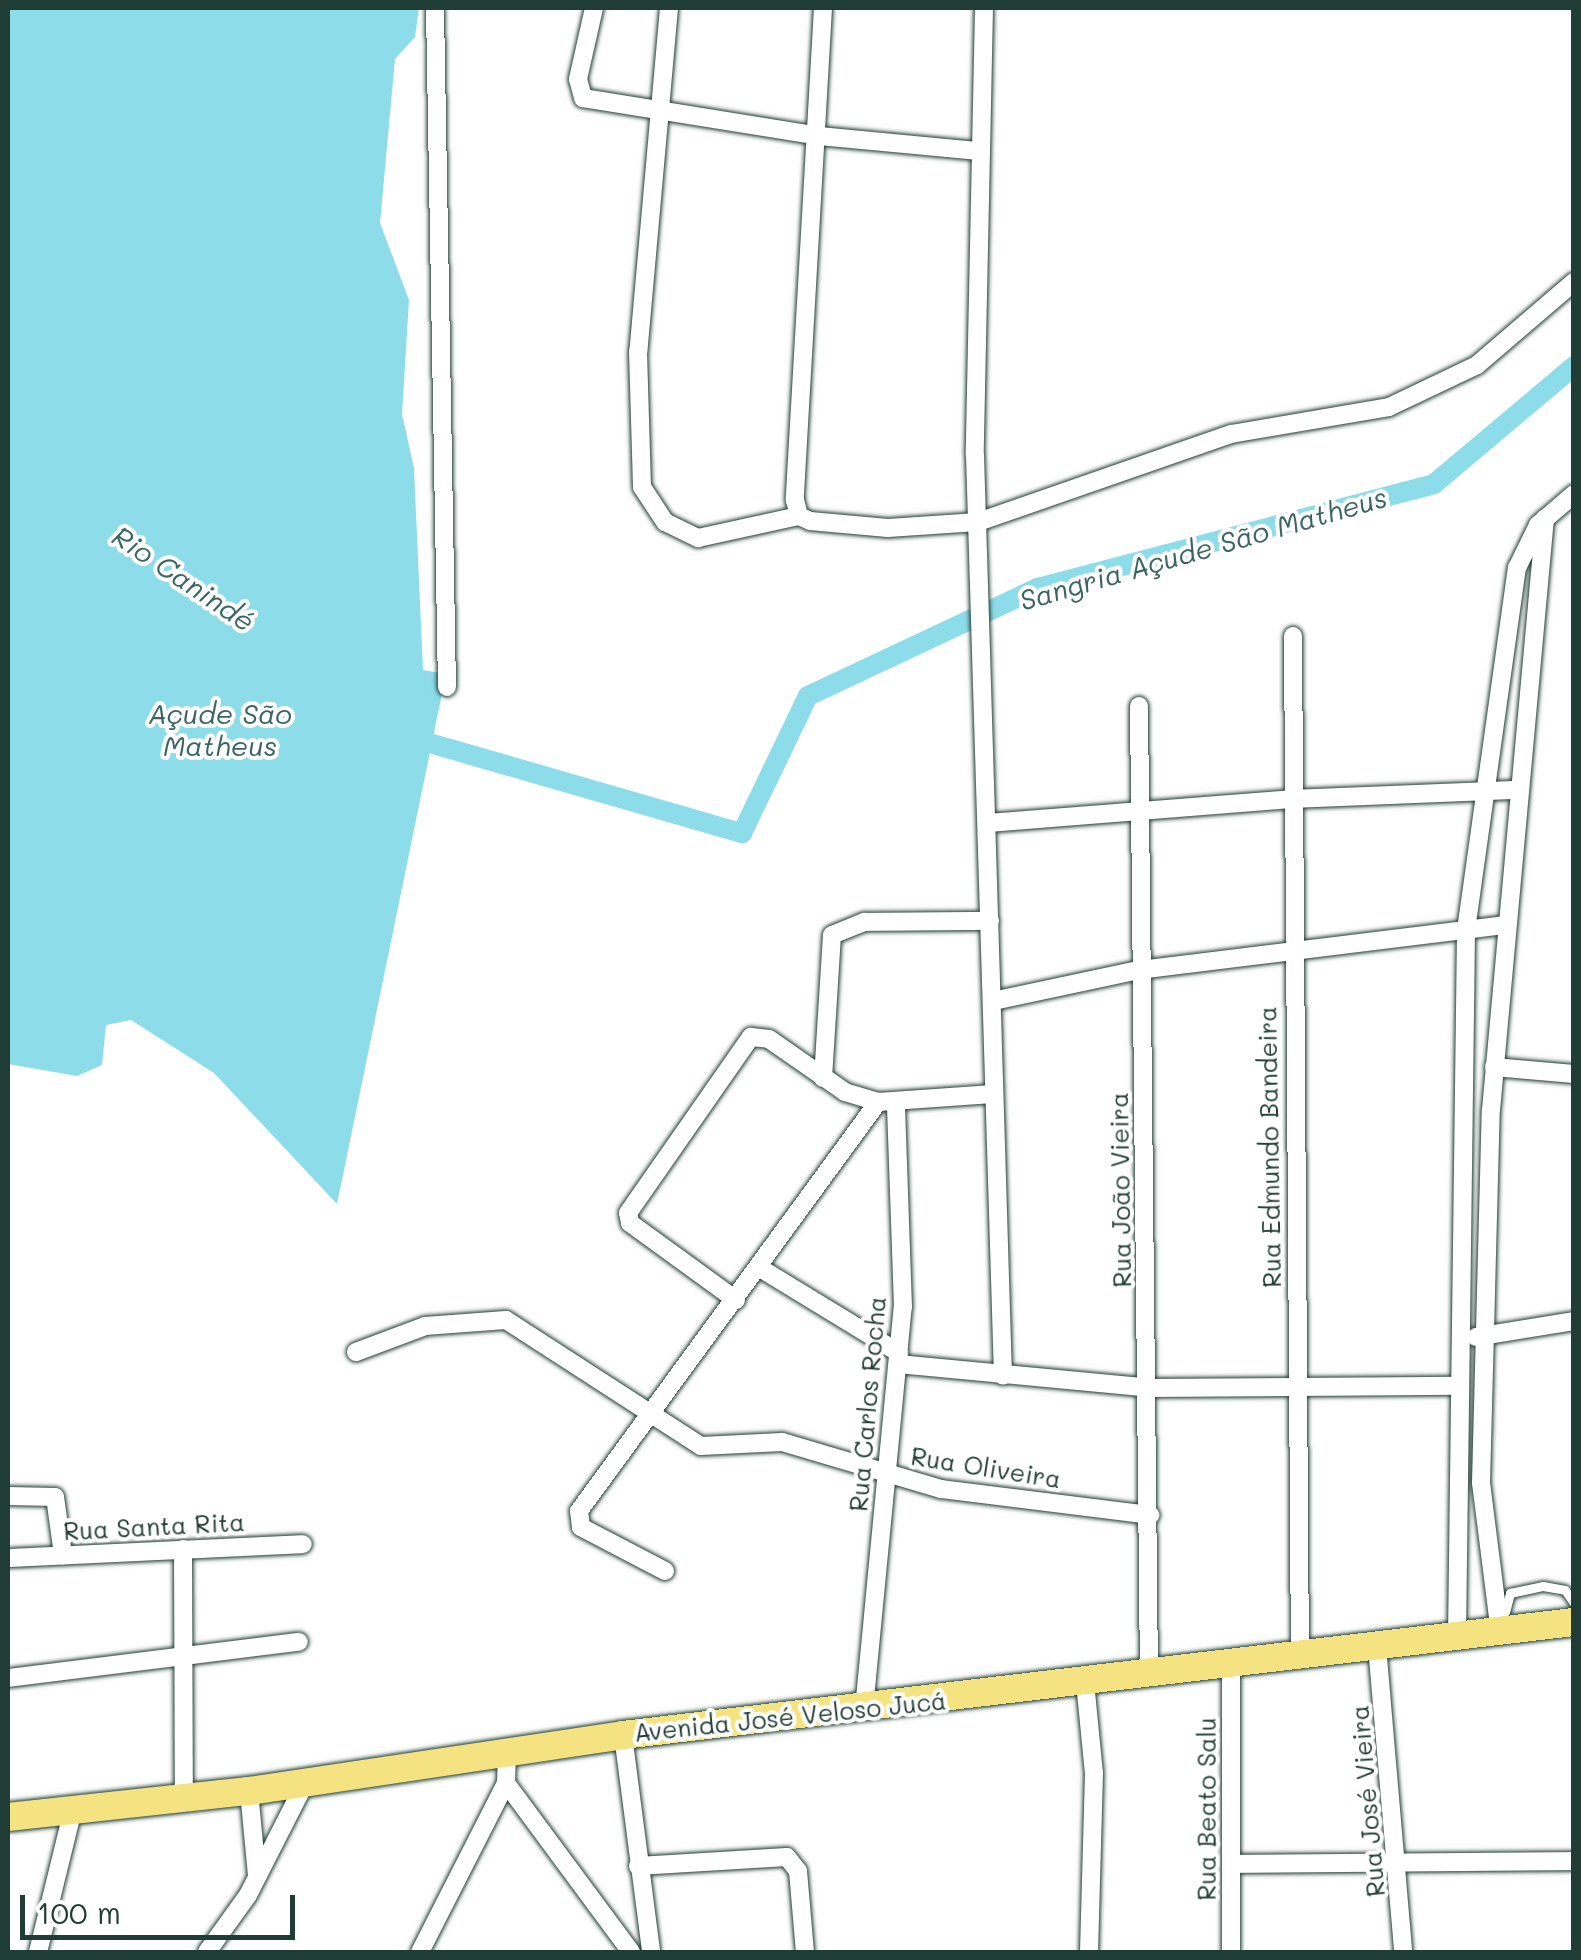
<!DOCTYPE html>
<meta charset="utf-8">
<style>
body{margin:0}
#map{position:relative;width:1581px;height:1960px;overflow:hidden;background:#fff;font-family:Mali,sans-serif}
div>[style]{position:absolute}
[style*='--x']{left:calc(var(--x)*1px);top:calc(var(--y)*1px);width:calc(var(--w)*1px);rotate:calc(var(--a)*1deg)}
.water>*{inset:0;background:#8ddcea}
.canal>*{height:20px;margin:-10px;padding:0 10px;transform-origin:10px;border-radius:10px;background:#8ddcea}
.roads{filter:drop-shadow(0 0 2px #1f3d34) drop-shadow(0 0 2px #1f3d34)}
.lane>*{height:9px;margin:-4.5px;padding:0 4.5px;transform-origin:4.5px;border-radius:4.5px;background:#fff}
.street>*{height:18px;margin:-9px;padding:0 9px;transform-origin:9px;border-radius:9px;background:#fff}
.primary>*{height:28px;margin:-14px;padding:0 14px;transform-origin:14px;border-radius:14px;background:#f5e382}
span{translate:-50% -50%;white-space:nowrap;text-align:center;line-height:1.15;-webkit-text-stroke:8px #fff;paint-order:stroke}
.street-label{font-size:25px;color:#1f3d34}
.water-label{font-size:28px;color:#3a6562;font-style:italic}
.frame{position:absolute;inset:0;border:10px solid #1f3d34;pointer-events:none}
.scale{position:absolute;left:20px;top:1895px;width:275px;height:45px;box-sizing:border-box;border:5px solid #1f3d34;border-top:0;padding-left:12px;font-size:30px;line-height:35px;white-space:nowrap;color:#1f3d34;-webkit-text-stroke:8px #fff;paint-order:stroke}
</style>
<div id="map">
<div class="water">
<i style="clip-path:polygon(8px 8px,419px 8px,415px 37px,395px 59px,380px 223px,409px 300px,402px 414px,414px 468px,423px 670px,446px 674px,337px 1204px,214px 1073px,131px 1020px,106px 1025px,102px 1065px,77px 1076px,8px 1064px)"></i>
</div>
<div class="canal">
<i style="--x:426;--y:742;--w:329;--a:16.1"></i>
<i style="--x:742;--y:833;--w:152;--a:-64.3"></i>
<i style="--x:808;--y:696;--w:254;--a:-25.2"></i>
<i style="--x:1038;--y:588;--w:409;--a:-14.7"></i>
<i style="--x:1434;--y:484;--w:183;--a:-40.1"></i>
</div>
<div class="roads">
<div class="lane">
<i style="--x:1505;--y:1612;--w:20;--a:-75"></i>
<i style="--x:1510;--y:1593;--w:34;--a:-12"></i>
<i style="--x:1543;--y:1586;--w:22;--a:10"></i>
<i style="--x:1565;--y:1590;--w:16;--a:55"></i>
</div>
<div class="street">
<i style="--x:435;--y:8;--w:679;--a:88.99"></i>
<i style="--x:594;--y:8;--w:73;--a:102.7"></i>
<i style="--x:578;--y:79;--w:20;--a:75"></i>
<i style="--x:583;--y:98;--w:239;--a:9.1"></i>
<i style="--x:819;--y:136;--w:161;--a:5.4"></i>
<i style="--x:669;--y:8;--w:345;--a:95.1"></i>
<i style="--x:638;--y:352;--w:135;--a:88.3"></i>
<i style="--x:642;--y:487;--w:42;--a:56.7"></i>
<i style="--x:665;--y:522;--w:37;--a:26"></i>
<i style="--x:698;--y:538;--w:103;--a:-12.3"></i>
<i style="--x:823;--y:8;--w:493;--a:93.3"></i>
<i style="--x:795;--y:500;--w:16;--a:76"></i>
<i style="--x:799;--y:516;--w:12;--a:24"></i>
<i style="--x:810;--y:521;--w:78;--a:5.1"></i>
<i style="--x:888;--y:528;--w:90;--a:-3.8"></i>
<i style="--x:978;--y:522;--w:268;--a:-19.2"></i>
<i style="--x:1231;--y:434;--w:160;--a:-9.7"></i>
<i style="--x:1389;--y:407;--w:98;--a:-25.5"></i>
<i style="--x:1477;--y:365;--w:128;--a:-40.6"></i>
<i style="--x:984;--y:8;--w:447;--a:91.2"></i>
<i style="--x:975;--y:455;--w:921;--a:88.26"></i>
<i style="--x:1293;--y:636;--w:1020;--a:89.61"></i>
<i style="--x:1139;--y:706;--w:967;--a:89.41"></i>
<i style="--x:988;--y:823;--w:304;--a:-4.5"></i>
<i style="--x:1291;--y:799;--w:228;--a:-2.3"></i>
<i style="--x:993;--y:1001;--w:149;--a:-12"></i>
<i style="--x:1139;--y:970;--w:367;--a:-7"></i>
<i style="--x:1494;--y:1067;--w:80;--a:5"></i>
<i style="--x:823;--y:1078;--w:143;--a:-86.4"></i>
<i style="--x:832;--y:935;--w:35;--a:-22"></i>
<i style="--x:864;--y:922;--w:126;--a:-0.5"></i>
<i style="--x:760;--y:1268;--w:163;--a:31.4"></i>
<i style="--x:736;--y:1300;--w:131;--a:-144"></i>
<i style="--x:630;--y:1223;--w:10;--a:-101"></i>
<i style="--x:628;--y:1213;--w:215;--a:-55.1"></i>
<i style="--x:751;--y:1037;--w:18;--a:6"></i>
<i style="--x:769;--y:1039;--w:93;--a:34.9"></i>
<i style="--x:845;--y:1092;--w:34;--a:17"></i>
<i style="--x:878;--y:1102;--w:115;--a:-4"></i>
<i style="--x:1476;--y:1337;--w:99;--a:-9.3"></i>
<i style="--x:356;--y:1352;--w:74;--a:-20.6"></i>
<i style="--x:425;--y:1326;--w:81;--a:-4.2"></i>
<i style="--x:506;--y:1320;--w:232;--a:32.9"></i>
<i style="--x:701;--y:1446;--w:81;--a:-2.8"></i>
<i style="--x:782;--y:1442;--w:166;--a:16.5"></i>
<i style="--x:941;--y:1489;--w:211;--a:7.1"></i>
<i style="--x:898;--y:1364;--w:253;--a:5.4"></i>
<i style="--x:1150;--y:1388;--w:308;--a:-0.4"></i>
<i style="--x:8;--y:1496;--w:47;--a:1.2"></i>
<i style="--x:55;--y:1497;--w:59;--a:82.1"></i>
<i style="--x:183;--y:1549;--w:248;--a:89.8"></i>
<i style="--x:8;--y:1558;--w:295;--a:-2.7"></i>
<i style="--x:665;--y:1571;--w:95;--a:-152.4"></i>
<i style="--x:581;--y:1527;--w:16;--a:-97"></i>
<i style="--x:579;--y:1511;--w:507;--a:-53.83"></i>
<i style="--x:1500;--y:1633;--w:151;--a:-97.2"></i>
<i style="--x:1481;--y:1483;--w:373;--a:-88.5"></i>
<i style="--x:1491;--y:1110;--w:594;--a:-84.79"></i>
<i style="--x:1457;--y:1638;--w:708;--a:-89.27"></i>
<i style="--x:1466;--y:930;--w:366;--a:-82"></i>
<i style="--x:1517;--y:568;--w:48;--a:-64"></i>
<i style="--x:1538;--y:525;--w:48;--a:-40.7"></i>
<i style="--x:1377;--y:1646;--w:307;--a:85.1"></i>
<i style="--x:8;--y:1678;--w:293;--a:-7.1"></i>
<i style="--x:1085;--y:1682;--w:91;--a:84.4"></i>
<i style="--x:1094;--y:1773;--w:179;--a:91.6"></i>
<i style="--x:864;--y:1709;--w:404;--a:-84.5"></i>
<i style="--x:903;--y:1307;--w:205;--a:-92"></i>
<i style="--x:623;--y:1735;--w:219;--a:82.6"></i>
<i style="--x:506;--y:1783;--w:210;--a:53.5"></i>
<i style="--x:249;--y:1791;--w:84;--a:84.6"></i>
<i style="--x:1232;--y:1864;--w:342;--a:-0.5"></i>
<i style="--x:638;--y:1866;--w:149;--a:-3.5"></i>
<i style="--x:787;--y:1857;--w:18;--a:52"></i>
<i style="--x:798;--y:1871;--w:81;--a:85.1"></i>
<i style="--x:38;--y:1952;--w:146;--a:-76.2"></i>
<i style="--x:207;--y:1952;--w:70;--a:-54.3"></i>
<i style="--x:248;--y:1895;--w:126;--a:-63"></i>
<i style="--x:420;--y:1952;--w:190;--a:-63"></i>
<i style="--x:506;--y:1783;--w:29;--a:-88"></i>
<i style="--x:1231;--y:1952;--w:287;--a:-90"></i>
</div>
<div class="primary">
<i style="--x:8;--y:1817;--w:242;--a:-6.2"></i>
<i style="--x:249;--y:1791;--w:378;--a:-8.5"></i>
<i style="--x:623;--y:1735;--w:958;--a:-6.78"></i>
</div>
</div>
<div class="street-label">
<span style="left:1269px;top:1147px;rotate:-91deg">Rua Edmundo Bandeira</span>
<span style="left:1120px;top:1190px;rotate:-91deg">Rua João Vieira</span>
<span style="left:867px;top:1404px;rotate:-85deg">Rua Carlos Rocha</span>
<span style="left:986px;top:1467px;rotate:9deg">Rua Oliveira</span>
<span style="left:154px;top:1526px;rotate:-3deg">Rua Santa Rita</span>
<span style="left:790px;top:1716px;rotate:-6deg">Avenida José Veloso Jucá</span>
<span style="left:1367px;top:1801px;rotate:-95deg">Rua José Vieira</span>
<span style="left:1206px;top:1809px;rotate:-90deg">Rua Beato Salu</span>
</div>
<div class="water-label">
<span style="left:1203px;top:548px;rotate:-16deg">Sangria Açude São Matheus</span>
<span style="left:184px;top:578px;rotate:34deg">Rio Canindé</span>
<span style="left:220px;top:729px">Açude São<br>Matheus</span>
</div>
<div class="frame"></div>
<div class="scale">100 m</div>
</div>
